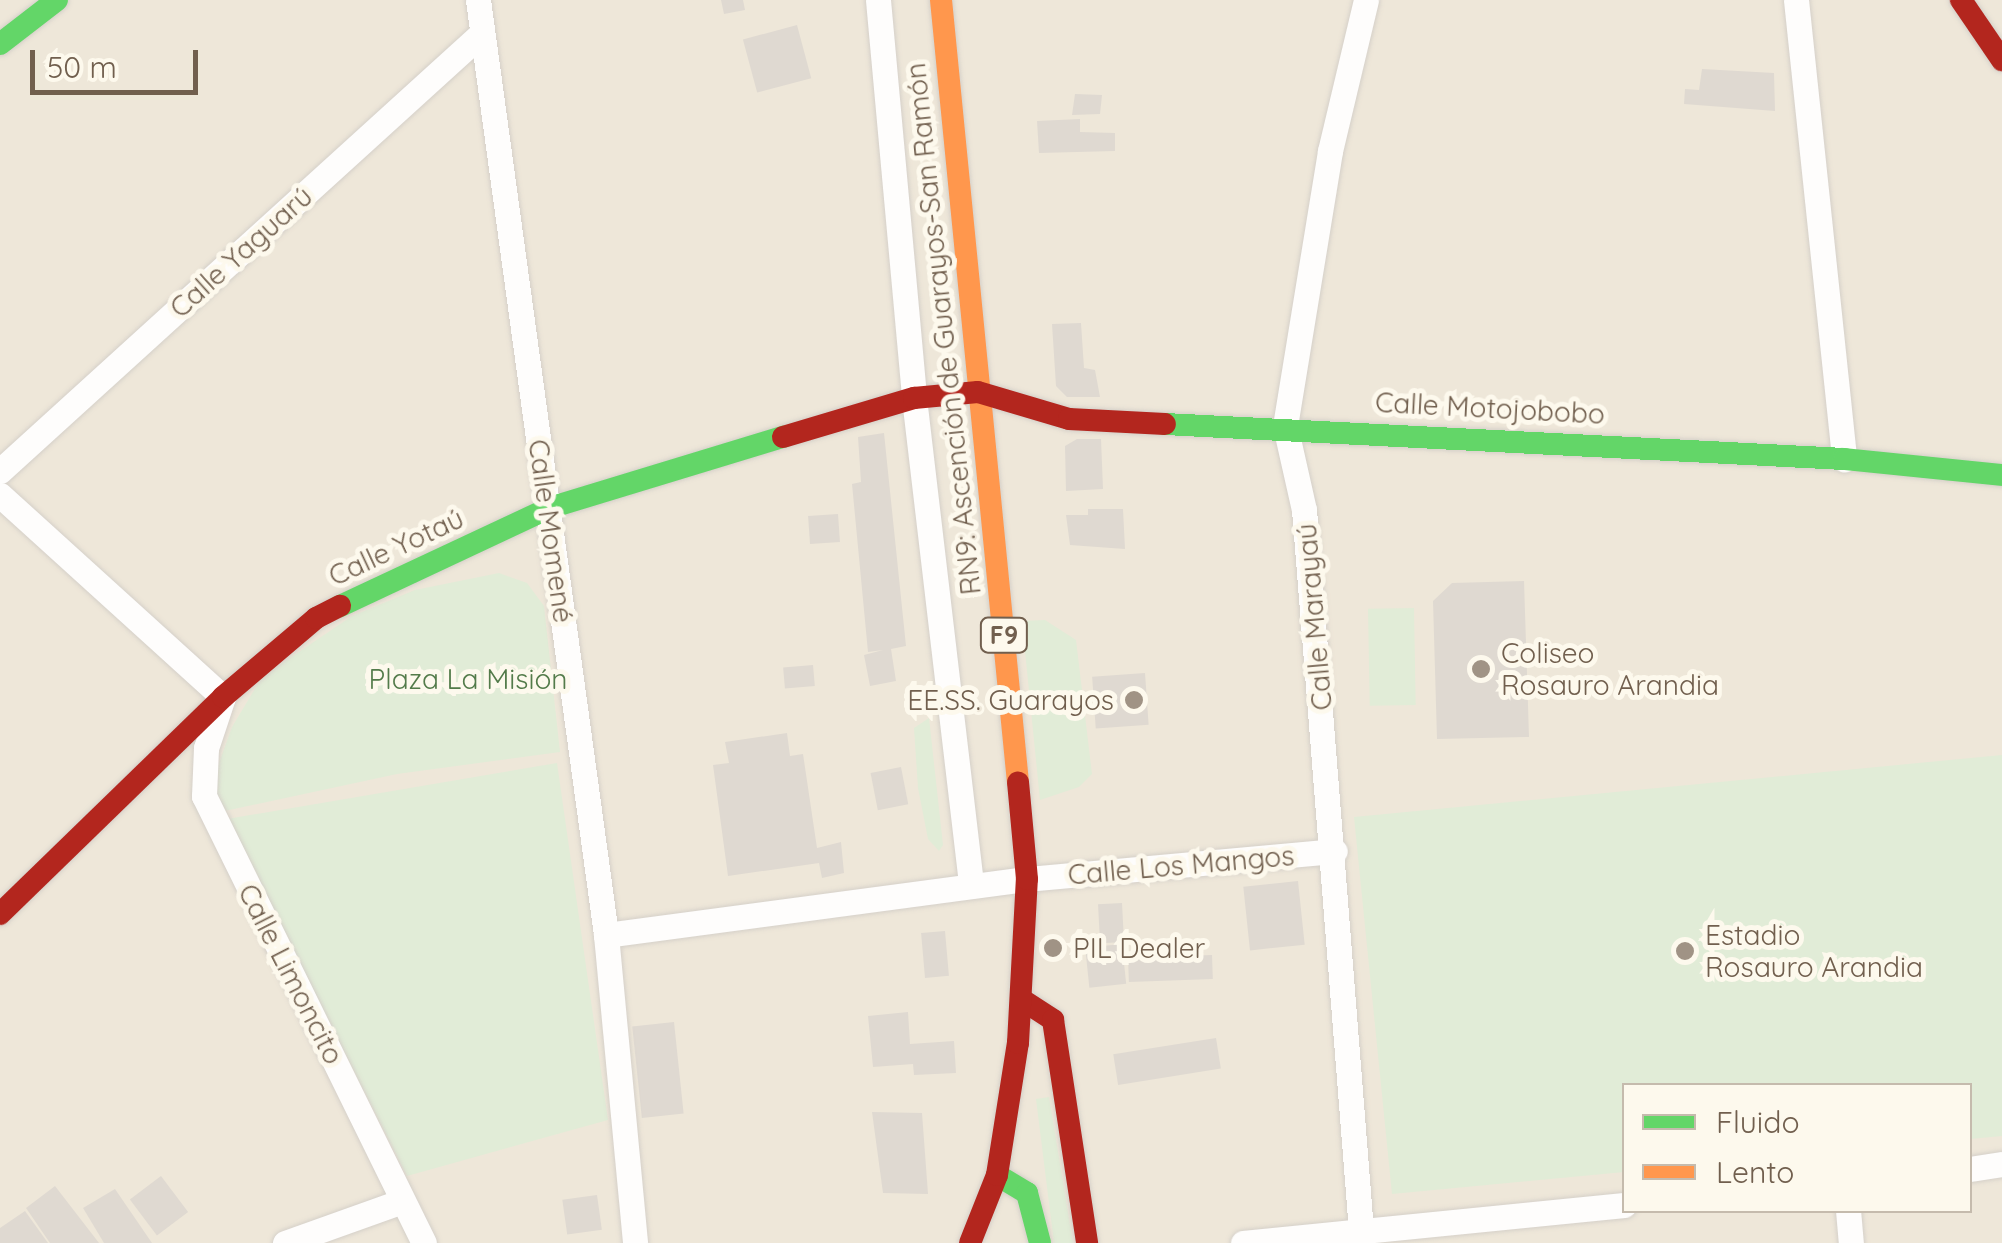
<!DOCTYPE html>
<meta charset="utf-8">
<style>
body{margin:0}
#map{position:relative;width:2002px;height:1243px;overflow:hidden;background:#f6f3eb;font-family:Quicksand,sans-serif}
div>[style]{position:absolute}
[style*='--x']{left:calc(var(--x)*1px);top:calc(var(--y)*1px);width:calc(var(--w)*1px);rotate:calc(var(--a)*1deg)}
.residential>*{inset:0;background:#eee7d9}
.green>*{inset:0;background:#e1ecd7;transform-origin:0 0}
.building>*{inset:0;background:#dfd9d1;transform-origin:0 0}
.roads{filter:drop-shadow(0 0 2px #d5d0c9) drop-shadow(0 0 2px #d5d0c9)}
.street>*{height:25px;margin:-12.5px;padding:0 12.5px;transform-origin:12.5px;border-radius:12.5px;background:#fefdfc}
.fast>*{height:22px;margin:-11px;padding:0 11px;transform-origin:11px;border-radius:11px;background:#63d668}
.slow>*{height:22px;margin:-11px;padding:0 11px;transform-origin:11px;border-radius:11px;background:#ff974d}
.jam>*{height:22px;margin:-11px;padding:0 11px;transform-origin:11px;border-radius:11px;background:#b3261e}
.dots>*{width:28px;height:28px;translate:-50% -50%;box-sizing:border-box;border:5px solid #fdf9ed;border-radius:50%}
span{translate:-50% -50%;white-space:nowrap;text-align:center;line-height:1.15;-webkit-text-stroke:10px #fdf9ed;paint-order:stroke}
.shield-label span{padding:2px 8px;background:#fdf9ed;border:2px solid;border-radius:8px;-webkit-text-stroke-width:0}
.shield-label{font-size:25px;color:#715f4e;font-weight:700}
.street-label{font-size:28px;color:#715f4e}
.poi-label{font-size:28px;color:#715f4e}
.left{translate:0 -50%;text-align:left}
.right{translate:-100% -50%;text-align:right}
.park-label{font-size:28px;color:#537b4a}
.legend{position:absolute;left:1622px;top:1083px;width:350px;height:130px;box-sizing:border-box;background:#fdf9ed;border:2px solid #c5bbad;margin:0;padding:12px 18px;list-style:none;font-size:30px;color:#715f4e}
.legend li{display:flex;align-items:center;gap:20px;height:50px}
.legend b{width:50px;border:2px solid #c5bbad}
.scale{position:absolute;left:30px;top:50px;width:168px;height:45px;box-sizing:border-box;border:5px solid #715f4e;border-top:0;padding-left:12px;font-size:30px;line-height:35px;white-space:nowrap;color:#715f4e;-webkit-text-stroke:8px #fdf9ed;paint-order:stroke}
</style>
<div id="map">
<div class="residential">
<i style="clip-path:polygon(evenodd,0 0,2002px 0,2002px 1243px,0 1243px,0 0,1624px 1086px,1970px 1086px,1970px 1210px,1624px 1210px,1624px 1086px)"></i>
</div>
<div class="green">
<i style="clip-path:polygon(499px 573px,527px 583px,544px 606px,560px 752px,397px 774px,220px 812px,212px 791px,219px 763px,232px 727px,262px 677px,352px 616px,415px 590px)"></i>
<i style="left:1414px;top:608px;width:97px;height:46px;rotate:89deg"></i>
<i style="clip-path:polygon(1045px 620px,1076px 640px,1092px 774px,1079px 787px,1040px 800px,1022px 621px)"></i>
<i style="clip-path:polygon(929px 718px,943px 845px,939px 851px,928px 839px,918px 788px,914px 728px)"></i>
<i style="clip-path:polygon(2002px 755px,2002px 1136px,1970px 1139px,1970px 1086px,1624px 1086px,1624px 1172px,1392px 1194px,1354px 817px)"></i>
<i style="clip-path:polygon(557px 763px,608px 1120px,407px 1176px,227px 819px)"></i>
<i style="clip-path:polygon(1049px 1097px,1073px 1243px,1054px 1243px,1036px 1099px)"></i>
</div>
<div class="building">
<i style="clip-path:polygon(721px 0,743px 0,745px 10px,724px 14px)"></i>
<i style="left:797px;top:25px;width:55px;height:56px;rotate:75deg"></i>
<i style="clip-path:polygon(1702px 69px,1774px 73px,1775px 111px,1684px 104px,1685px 89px,1699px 90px)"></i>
<i style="clip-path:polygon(1075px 94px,1102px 95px,1100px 114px,1072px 115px)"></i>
<i style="clip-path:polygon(1080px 119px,1080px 132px,1115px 133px,1115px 151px,1039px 153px,1037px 121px)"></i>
<i style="clip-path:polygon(1081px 323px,1084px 368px,1095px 370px,1100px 397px,1067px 397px,1056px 386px,1052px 324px)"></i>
<i style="clip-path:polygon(884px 433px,906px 646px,891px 649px,896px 681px,870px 686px,864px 655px,883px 650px,868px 652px,852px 484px,861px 482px,858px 437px)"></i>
<i style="clip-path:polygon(1077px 439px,1101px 439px,1103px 489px,1066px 491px,1065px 446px)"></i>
<i style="clip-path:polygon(1088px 509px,1123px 509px,1125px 549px,1070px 545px,1066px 515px,1088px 515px)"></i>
<i style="left:838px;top:514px;width:28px;height:30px;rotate:86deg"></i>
<i style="clip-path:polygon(1524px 581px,1529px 737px,1437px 739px,1433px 601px,1452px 583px)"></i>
<i style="left:813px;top:665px;width:21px;height:30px;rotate:85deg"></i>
<i style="left:1145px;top:673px;width:52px;height:53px;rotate:86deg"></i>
<i style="clip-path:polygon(787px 733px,790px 756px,803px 754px,817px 848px,841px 842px,844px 873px,822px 878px,819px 863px,728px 876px,713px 765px,729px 763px,725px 742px)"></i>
<i style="left:901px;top:767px;width:38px;height:31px;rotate:79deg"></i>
<i style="left:1298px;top:881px;width:64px;height:55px;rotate:84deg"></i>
<i style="left:1122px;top:903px;width:39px;height:24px;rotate:87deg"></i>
<i style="left:945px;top:931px;width:45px;height:24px;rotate:85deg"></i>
<i style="left:1122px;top:944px;width:40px;height:37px;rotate:84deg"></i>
<i style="left:1212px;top:955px;width:24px;height:84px;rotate:88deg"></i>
<i style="clip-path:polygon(908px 1012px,910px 1044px,954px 1041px,956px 1073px,914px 1075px,913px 1064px,873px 1067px,868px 1016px)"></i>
<i style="left:674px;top:1022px;width:92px;height:42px;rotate:84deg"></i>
<i style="left:1216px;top:1038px;width:31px;height:104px;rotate:81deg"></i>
<i style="clip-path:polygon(872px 1112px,922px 1113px,928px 1194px,883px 1193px)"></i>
<i style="left:161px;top:1176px;width:45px;height:39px;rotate:53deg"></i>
<i style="clip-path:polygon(55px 1186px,99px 1243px,50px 1243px,26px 1208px)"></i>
<i style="clip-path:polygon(115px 1189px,152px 1243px,104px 1243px,83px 1208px)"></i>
<i style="left:597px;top:1195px;width:35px;height:35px;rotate:82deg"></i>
<i style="clip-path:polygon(25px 1211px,48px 1243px,0 1243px,0 1228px)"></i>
</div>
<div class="roads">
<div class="street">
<i style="--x:478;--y:0;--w:944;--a:82.2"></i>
<i style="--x:606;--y:935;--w:309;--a:84.6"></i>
<i style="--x:878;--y:0;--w:400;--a:84.8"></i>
<i style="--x:914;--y:398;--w:491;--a:83.3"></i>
<i style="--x:1796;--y:0;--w:462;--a:84"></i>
<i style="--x:0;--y:471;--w:651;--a:-42.26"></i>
<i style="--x:0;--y:495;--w:301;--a:42.2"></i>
<i style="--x:223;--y:697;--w:54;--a:108.4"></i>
<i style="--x:206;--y:748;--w:48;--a:92.4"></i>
<i style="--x:204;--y:796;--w:498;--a:63.8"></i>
<i style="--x:606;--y:935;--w:425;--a:-7.6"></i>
<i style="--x:1027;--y:879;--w:309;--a:-5.2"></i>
<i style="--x:1970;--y:1169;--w:32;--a:-9"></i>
<i style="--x:1848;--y:1210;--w:33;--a:85"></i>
<i style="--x:285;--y:1243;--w:124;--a:-19.7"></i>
<i style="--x:1243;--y:1243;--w:383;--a:-5.7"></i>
<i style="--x:1362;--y:1243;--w:735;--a:-94.52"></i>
<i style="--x:1304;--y:510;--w:86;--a:-102.7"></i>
<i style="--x:1285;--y:426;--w:279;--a:-80.7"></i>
<i style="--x:1330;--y:151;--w:155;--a:-76.6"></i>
</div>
<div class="fast">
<i style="--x:0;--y:44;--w:72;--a:-37.7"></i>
<i style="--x:1165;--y:424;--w:680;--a:2.95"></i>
<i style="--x:1844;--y:459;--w:159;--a:5.8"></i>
<i style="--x:340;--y:606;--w:231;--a:-25.1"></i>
<i style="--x:549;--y:508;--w:245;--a:-16.9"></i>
<i style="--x:997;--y:1175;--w:35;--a:31"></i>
<i style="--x:1027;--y:1193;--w:52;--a:75.4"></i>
</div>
<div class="slow">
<i style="--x:941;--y:0;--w:786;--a:84.38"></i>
</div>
<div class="jam">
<i style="--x:1961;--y:0;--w:73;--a:55.7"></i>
<i style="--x:783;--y:437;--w:137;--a:-16.6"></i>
<i style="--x:914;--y:398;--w:64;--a:-5.4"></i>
<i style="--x:978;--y:392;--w:95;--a:16.5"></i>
<i style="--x:1069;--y:419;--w:96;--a:3"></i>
<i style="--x:0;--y:914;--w:311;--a:-44.2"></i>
<i style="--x:223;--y:697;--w:122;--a:-40.3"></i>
<i style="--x:316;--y:618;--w:27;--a:-27"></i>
<i style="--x:1024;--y:1001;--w:35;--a:33"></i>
<i style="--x:1053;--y:1020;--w:226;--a:81.3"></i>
<i style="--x:970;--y:1243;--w:73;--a:-68.3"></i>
<i style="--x:997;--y:1175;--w:134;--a:-81"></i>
<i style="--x:1018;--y:1043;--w:164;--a:-86.9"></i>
<i style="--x:1027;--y:879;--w:97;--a:-95.3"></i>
</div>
</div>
<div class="dots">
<i style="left:1481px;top:669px;background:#a09385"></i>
<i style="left:1134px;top:700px;background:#a09385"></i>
<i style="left:1053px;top:948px;background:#a09385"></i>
<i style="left:1685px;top:951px;background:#a09385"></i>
</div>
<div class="shield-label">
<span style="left:1004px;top:635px">F9</span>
</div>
<div class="street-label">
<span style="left:241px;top:252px;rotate:-42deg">Calle Yaguarú</span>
<span style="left:943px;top:329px;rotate:-96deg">RN9: Ascención de Guarayos-San Ramón</span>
<span style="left:1490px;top:408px;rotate:3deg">Calle Motojobobo</span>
<span style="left:551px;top:531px;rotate:82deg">Calle Momené</span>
<span style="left:396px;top:547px;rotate:-25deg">Calle Yotaú</span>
<span style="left:1314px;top:617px;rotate:-95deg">Calle Marayaú</span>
<span style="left:1181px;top:865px;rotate:-5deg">Calle Los Mangos</span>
<span style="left:291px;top:974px;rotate:63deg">Calle Limoncito</span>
</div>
<div class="poi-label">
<span class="left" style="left:1501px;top:669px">Coliseo<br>Rosauro Arandia</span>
<span class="right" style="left:1114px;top:700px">EE.SS. Guarayos</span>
<span class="left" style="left:1705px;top:951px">Estadio<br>Rosauro Arandia</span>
<span class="left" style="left:1073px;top:948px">PIL Dealer</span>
</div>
<div class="park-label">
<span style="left:468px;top:679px">Plaza La Misión</span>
</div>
<ul class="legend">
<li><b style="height:12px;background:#63d668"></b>Fluido</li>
<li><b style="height:12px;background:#ff974d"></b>Lento</li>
</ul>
<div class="scale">50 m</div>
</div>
